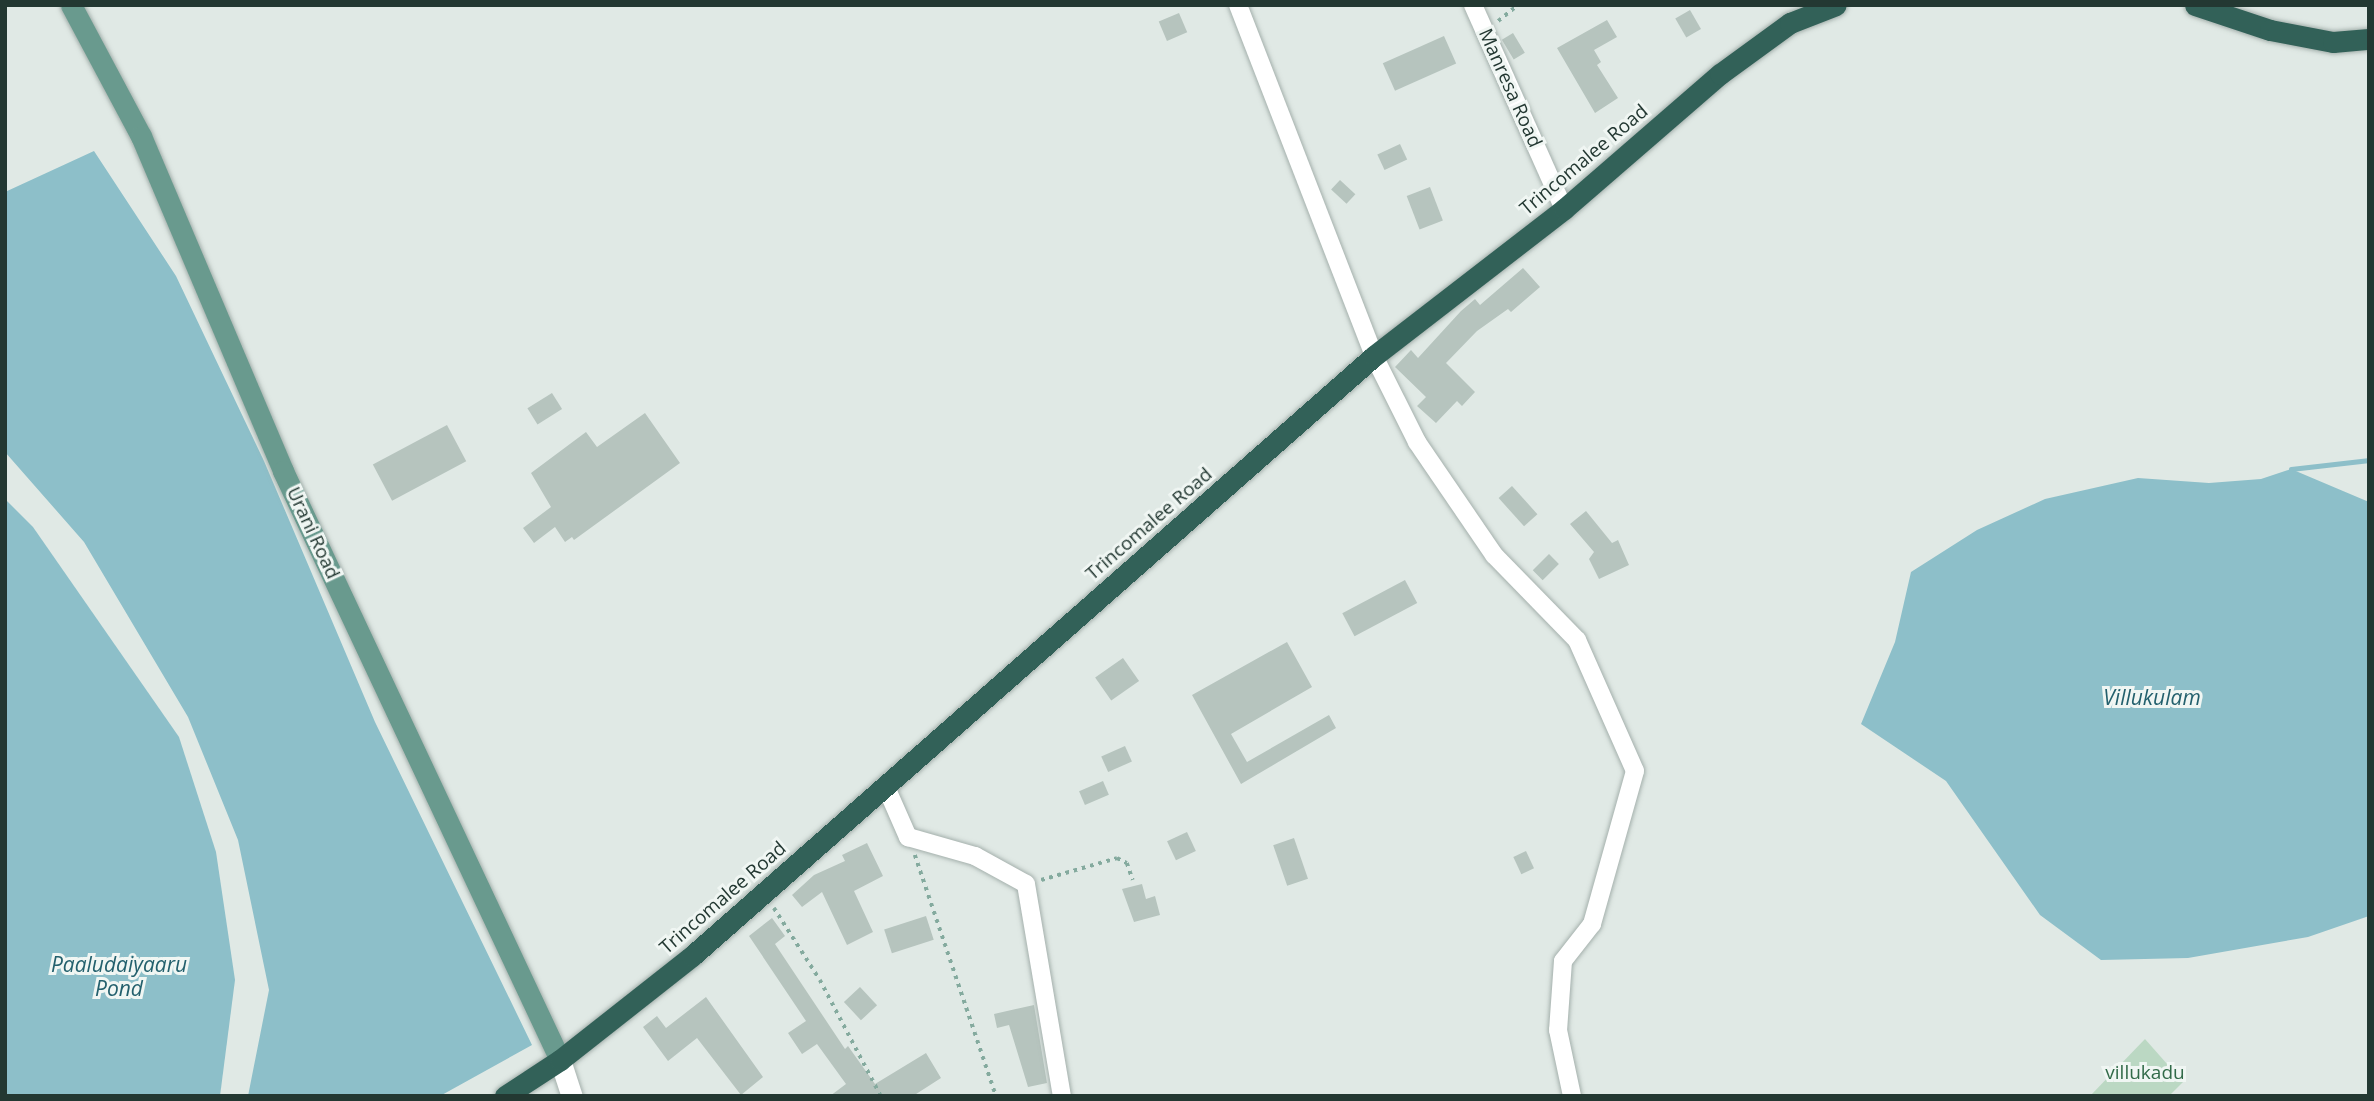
<!DOCTYPE html>
<style>
body{margin:0}
#map{position:relative;width:2374px;height:1101px;overflow:hidden;background:#e0e9e5;font-family:"Open Sans",sans-serif}
div>[style]{position:absolute}
[style*='--x']{left:calc(var(--x)*1px);top:calc(var(--y)*1px);width:calc(var(--w)*1px);rotate:calc(var(--a)*1deg)}
.green>*{inset:0;background:#bbd8c3}
.water>*{inset:0;background:#8dbfc9}
.stream>*{height:5px;margin:-2.5px;padding:0 2.5px;transform-origin:2.5px;border-radius:2.5px;background:#8dbfc9}
.building>*{inset:0;background:#b6c4be;transform-origin:0 0}
.path>*{height:3.5px;margin-top:-1.75px;transform-origin:0;background:repeating-linear-gradient(90deg,#84aa9e 0 3.5px,transparent 0 8.5px)}
.roads{filter:drop-shadow(0 0 2px #a4b0ac) drop-shadow(0 0 2px #a4b0ac)}
.street>*{height:18px;margin:-9px;padding:0 9px;transform-origin:9px;border-radius:9px;background:#fff}
.secondary>*{height:21px;margin:-10.5px;padding:0 10.5px;transform-origin:10.5px;border-radius:10.5px;background:#fff}
.primary>*{height:21px;margin:-10.5px;padding:0 10.5px;transform-origin:10.5px;border-radius:10.5px;background:#699a8e}
.highway>*{height:21px;margin:-10.5px;padding:0 10.5px;transform-origin:10.5px;border-radius:10.5px;background:#326158}
span{translate:-50% -50%;white-space:nowrap;text-align:center;line-height:1.15;-webkit-text-stroke:6px #f0f6f3;paint-order:stroke}
.street-label{font-size:19px;color:#233832}
.park-label{font-size:19px;color:#316a48}
.water-label{font-size:21px;color:#23606d;font-style:italic}
.frame{position:absolute;inset:0;border:7px solid #233832;pointer-events:none}
</style>
<div id="map">
<div class="green">
<i style="clip-path:polygon(2145px 1039px,2183px 1082px,2169px 1096px,2090px 1096px)"></i>
</div>
<div class="water">
<i style="clip-path:polygon(94px 151px,176px 276px,264px 461px,375px 722px,532px 1045px,440px 1096px,248px 1096px,269px 990px,238px 840px,188px 717px,84px 542px,5px 452px,5px 192px)"></i>
<i style="clip-path:polygon(2291px 469px,2369px 502px,2369px 916px,2308px 937px,2188px 958px,2101px 960px,2040px 915px,1946px 781px,1861px 724px,1895px 642px,1911px 572px,1977px 530px,2045px 499px,2138px 478px,2209px 483px,2261px 479px)"></i>
<i style="clip-path:polygon(5px 499px,33px 527px,179px 737px,216px 852px,235px 980px,220px 1096px,5px 1096px)"></i>
</div>
<div class="stream">
<i style="--x:2291;--y:469;--w:79;--a:-6.6"></i>
</div>
<div class="building">
<i style="left:1690px;top:10px;width:22px;height:17px;rotate:60deg"></i>
<i style="left:1179px;top:13px;width:21px;height:22px;rotate:67deg"></i>
<i style="clip-path:polygon(1607px 20px,1617px 37px,1594px 50px,1601px 62px,1597px 65px,1618px 98px,1595px 113px,1557px 48px)"></i>
<i style="left:1513px;top:33px;width:23px;height:13px;rotate:59deg"></i>
<i style="left:1444px;top:36px;width:30px;height:67px;rotate:66deg"></i>
<i style="left:1400px;top:144px;width:17px;height:25px;rotate:65deg"></i>
<i style="left:1340px;top:180px;width:21px;height:13px;rotate:43deg"></i>
<i style="left:1430px;top:187px;width:36px;height:25px;rotate:69deg"></i>
<i style="clip-path:polygon(1523px 268px,1540px 287px,1511px 312px,1508px 309px,1477px 331px,1446px 363px,1475px 392px,1462px 406px,1457px 401px,1436px 423px,1417px 406px,1426px 397px,1395px 367px,1411px 350px,1418px 358px,1461px 311px,1475px 299px,1480px 305px)"></i>
<i style="left:552px;top:393px;width:19px;height:29px;rotate:58deg"></i>
<i style="clip-path:polygon(645px 413px,680px 463px,574px 540px,572px 537px,565px 542px,555px 527px,534px 543px,523px 528px,551px 507px,531px 473px,586px 432px,597px 447px)"></i>
<i style="left:447px;top:425px;width:41px;height:84px;rotate:62deg"></i>
<i style="left:1512px;top:486px;width:38px;height:18px;rotate:48deg"></i>
<i style="clip-path:polygon(1586px 511px,1612px 543px,1618px 540px,1629px 565px,1599px 579px,1589px 559px,1594px 552px,1570px 524px)"></i>
<i style="left:1549px;top:554px;width:14px;height:23px;rotate:45deg"></i>
<i style="left:1405px;top:580px;width:26px;height:71px;rotate:62deg"></i>
<i style="clip-path:polygon(1287px 642px,1312px 687px,1231px 734px,1247px 762px,1329px 715px,1336px 728px,1241px 784px,1192px 695px)"></i>
<i style="left:1123px;top:658px;width:28px;height:34px;rotate:55deg"></i>
<i style="left:1125px;top:746px;width:17px;height:26px;rotate:66deg"></i>
<i style="left:1103px;top:781px;width:15px;height:26px;rotate:67deg"></i>
<i style="left:1187px;top:832px;width:21px;height:22px;rotate:65deg"></i>
<i style="left:1294px;top:838px;width:43px;height:22px;rotate:71deg"></i>
<i style="clip-path:polygon(867px 843px,883px 876px,854px 891px,873px 932px,847px 945px,822px 892px,802px 907px,792px 895px,814px 875px,845px 861px,842px 855px)"></i>
<i style="left:1526px;top:851px;width:19px;height:14px;rotate:65deg"></i>
<i style="clip-path:polygon(1142px 884px,1146px 899px,1155px 896px,1160px 915px,1134px 922px,1122px 889px)"></i>
<i style="left:926px;top:916px;width:25px;height:44px;rotate:72deg"></i>
<i style="clip-path:polygon(772px 918px,785px 936px,775px 944px,845px 1049px,848px 1046px,875px 1084px,926px 1053px,941px 1078px,913px 1096px,830px 1096px,846px 1084px,817px 1044px,802px 1054px,788px 1033px,806px 1021px,749px 936px)"></i>
<i style="left:860px;top:987px;width:25px;height:22px;rotate:47deg"></i>
<i style="clip-path:polygon(706px 997px,763px 1077px,741px 1095px,697px 1038px,668px 1061px,643px 1027px,657px 1016px,666px 1028px)"></i>
<i style="clip-path:polygon(1034px 1005px,1047px 1083px,1028px 1087px,1009px 1025px,997px 1028px,994px 1014px)"></i>
</div>
<div class="path">
<i style="--x:1498;--y:21;--w:26;--a:-39"></i>
<i style="--x:915;--y:855;--w:254;--a:71.4"></i>
<i style="--x:1041;--y:880;--w:79;--a:-16.1"></i>
<i style="--x:1117;--y:858;--w:11;--a:27"></i>
<i style="--x:1127;--y:863;--w:18;--a:71"></i>
<i style="--x:774;--y:908;--w:85;--a:57.4"></i>
<i style="--x:820;--y:980;--w:131;--a:62.3"></i>
</div>
<div class="roads">
<div class="street">
<i style="--x:1238;--y:5;--w:376;--a:68.8"></i>
<i style="--x:1374;--y:356;--w:96;--a:63.4"></i>
<i style="--x:1417;--y:442;--w:137;--a:55.7"></i>
<i style="--x:1494;--y:555;--w:119;--a:45.7"></i>
<i style="--x:1577;--y:640;--w:143;--a:66.1"></i>
<i style="--x:1635;--y:771;--w:159;--a:105.7"></i>
<i style="--x:1592;--y:924;--w:47;--a:128.1"></i>
<i style="--x:1563;--y:961;--w:69;--a:94.1"></i>
<i style="--x:1558;--y:1030;--w:67;--a:78"></i>
<i style="--x:1473;--y:5;--w:223;--a:66"></i>
<i style="--x:886;--y:787;--w:55;--a:66.3"></i>
<i style="--x:908;--y:837;--w:70;--a:15.8"></i>
<i style="--x:975;--y:856;--w:58;--a:28.8"></i>
<i style="--x:1026;--y:884;--w:215;--a:80.4"></i>
</div>
<div class="secondary">
<i style="--x:560;--y:1060;--w:38;--a:72"></i>
</div>
<div class="primary">
<i style="--x:71;--y:5;--w:149;--a:61.9"></i>
<i style="--x:141;--y:136;--w:364;--a:67"></i>
<i style="--x:283;--y:471;--w:651;--a:64.81"></i>
</div>
<div class="highway">
<i style="--x:2195;--y:5;--w:79;--a:18.4"></i>
<i style="--x:2270;--y:30;--w:64;--a:10.8"></i>
<i style="--x:2333;--y:42;--w:36;--a:-5"></i>
<i style="--x:505;--y:1096;--w:66;--a:-33.2"></i>
<i style="--x:560;--y:1060;--w:168;--a:-38.2"></i>
<i style="--x:692;--y:956;--w:908;--a:-41.34"></i>
<i style="--x:1374;--y:356;--w:240;--a:-37.7"></i>
<i style="--x:1564;--y:209;--w:206;--a:-40.9"></i>
<i style="--x:1720;--y:74;--w:87;--a:-36.1"></i>
<i style="--x:1790;--y:23;--w:49;--a:-21.4"></i>
</div>
</div>
<div class="street-label">
<span style="left:1510px;top:88px;rotate:66deg">Manresa Road</span>
<span style="left:1584px;top:160px;rotate:-40deg">Trincomalee Road</span>
<span style="left:1149px;top:524px;rotate:-41deg">Trincomalee Road</span>
<span style="left:313px;top:533px;rotate:65deg">Urani Road</span>
<span style="left:723px;top:898px;rotate:-41deg">Trincomalee Road</span>
</div>
<div class="park-label">
<span style="left:2145px;top:1073px">villukadu</span>
</div>
<div class="water-label">
<span style="left:2152px;top:697px">Villukulam</span>
<span style="left:119px;top:976px">Paaludaiyaaru<br>Pond</span>
</div>
<div class="frame"></div>
</div>
